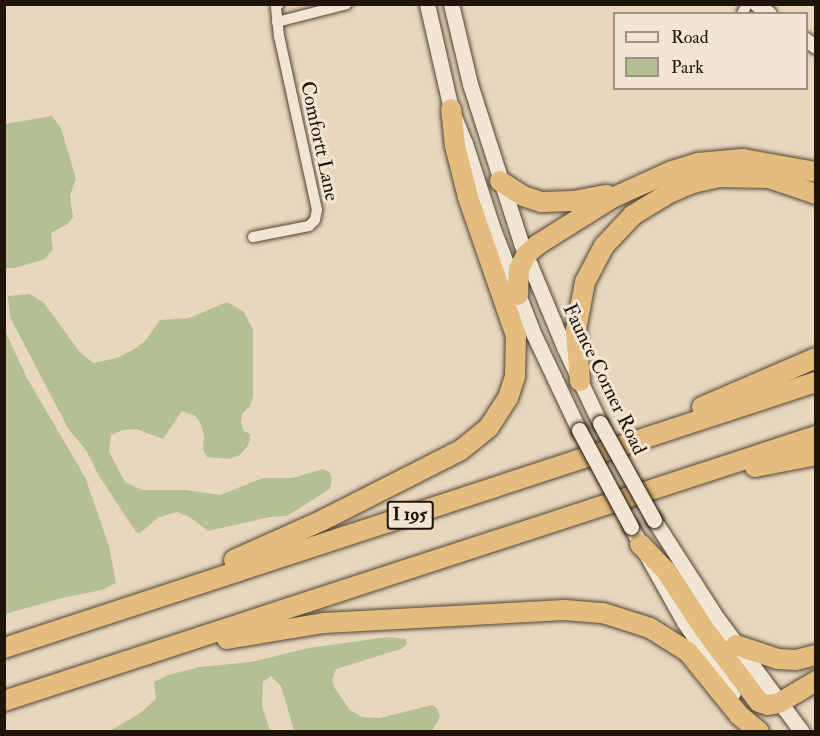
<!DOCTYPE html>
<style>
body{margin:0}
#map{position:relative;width:820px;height:736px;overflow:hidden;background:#e9d7bd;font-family:"IM FELL Double Pica",serif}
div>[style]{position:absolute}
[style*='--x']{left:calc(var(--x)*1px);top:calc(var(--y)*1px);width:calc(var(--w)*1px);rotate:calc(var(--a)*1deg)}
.green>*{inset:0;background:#b4bf93}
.roads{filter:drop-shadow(0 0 2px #514536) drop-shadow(0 0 2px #514536)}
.minor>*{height:10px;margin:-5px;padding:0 5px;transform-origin:5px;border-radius:5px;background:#f1e5d4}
.tertiary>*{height:14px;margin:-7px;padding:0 7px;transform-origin:7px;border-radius:7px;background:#f1e5d4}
.secondary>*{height:15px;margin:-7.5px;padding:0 7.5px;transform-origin:7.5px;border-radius:7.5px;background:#f1e5d4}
.motorway>*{height:20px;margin:-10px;padding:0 10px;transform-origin:10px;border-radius:10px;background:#e4bc7e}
.bridges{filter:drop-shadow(0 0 2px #1e1409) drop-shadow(0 0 2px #1e1409)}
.secondary-bridge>*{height:15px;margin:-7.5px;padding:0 7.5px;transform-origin:7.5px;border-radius:7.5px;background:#f1e5d4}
span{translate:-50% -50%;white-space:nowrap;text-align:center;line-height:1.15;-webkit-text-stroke:6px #f1e5d4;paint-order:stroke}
.shield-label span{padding:2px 4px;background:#f1e5d4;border:2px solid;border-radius:4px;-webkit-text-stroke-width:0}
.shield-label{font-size:18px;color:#1e1409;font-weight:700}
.street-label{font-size:20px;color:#1e1409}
.frame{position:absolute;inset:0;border:6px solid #1e1409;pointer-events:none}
.legend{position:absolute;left:613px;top:12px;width:195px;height:78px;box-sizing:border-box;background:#f1e5d4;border:2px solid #9d9183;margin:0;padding:8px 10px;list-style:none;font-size:18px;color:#1e1409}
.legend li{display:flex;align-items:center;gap:12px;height:30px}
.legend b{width:30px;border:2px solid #9d9183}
</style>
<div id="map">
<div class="green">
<i style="clip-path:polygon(52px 116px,61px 128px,76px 179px,70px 195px,73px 217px,68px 224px,51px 233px,53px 249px,45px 259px,15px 268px,5px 268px,5px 124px)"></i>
<i style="clip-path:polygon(30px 294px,44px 303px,79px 351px,93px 363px,117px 358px,136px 348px,146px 340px,160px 320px,189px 318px,227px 302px,243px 311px,253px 329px,253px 397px,250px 406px,242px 414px,241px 423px,244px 431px,250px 434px,250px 440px,247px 447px,240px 455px,230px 459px,207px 457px,203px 449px,204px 436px,200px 422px,195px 416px,182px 411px,163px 439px,136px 429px,123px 430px,111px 435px,109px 452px,125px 482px,142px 490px,186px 490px,220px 495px,263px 478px,292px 478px,323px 469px,329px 472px,332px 478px,330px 489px,287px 516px,270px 517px,208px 531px,191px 518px,177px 512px,159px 517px,140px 533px,136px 532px,99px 476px,86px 450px,69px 430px,10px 317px,8px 296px)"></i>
<i style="clip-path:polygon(5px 331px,27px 378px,85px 477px,109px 546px,116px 583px,102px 590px,62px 598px,5px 614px)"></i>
<i style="clip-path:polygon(388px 637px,406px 639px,407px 644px,401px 649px,336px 669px,332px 680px,334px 687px,350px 710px,362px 717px,380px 718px,432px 705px,437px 708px,440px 717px,432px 731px,294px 731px,281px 686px,271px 676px,263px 682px,262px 706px,270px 731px,110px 731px,140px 713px,156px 699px,154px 682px,168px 675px,199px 667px,251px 662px,309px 648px)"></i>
</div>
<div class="roads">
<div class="minor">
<i style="--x:742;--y:14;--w:11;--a:-63"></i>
<i style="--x:277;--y:22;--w:72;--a:-14.4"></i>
<i style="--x:253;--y:237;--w:57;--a:-11.1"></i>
<i style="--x:309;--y:226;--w:8;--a:-45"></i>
<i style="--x:315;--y:220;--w:10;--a:-79"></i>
<i style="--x:317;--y:210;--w:178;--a:-102.3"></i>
<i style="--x:279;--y:36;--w:31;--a:-96"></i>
<i style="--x:276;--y:5;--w:3;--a:-18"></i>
</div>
<div class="tertiary">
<i style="--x:756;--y:4;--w:17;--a:36"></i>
<i style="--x:806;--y:40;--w:12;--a:35"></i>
</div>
<div class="secondary">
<i style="--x:427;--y:4;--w:108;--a:77.1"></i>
<i style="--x:451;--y:109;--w:37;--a:68"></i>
<i style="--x:465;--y:143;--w:90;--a:72"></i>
<i style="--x:493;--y:229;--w:114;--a:68.9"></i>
<i style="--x:534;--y:335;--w:105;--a:64.7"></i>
<i style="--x:451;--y:4;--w:82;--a:76.6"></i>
<i style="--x:470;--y:84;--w:167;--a:72.2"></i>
<i style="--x:521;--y:243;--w:113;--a:67.5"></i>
<i style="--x:564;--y:347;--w:84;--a:64.7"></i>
<i style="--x:654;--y:520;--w:117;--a:57.3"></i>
<i style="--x:717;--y:618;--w:142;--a:53.3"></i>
<i style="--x:631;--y:527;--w:109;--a:60.8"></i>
<i style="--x:684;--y:622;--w:86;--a:55.4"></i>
</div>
<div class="motorway">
<i style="--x:500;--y:181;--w:27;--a:33"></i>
<i style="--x:523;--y:196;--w:20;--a:18"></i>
<i style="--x:542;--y:202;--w:32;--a:-2"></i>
<i style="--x:574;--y:201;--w:33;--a:-11"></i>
<i style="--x:518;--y:295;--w:26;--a:-88"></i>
<i style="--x:519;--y:269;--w:16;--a:-63"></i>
<i style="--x:526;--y:255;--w:15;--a:-42"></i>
<i style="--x:537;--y:245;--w:89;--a:-32.1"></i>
<i style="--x:612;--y:198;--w:66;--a:-24.2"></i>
<i style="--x:672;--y:171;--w:27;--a:-17"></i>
<i style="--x:698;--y:163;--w:45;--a:-5.1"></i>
<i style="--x:743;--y:159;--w:74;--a:10.1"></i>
<i style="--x:580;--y:381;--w:51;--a:-94.5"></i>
<i style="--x:576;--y:330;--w:49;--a:-79.4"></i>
<i style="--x:585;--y:282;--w:41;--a:-62.2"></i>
<i style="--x:604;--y:246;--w:42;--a:-46.9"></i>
<i style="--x:633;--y:215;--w:42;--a:-31.4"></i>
<i style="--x:669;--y:193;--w:26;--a:-23"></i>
<i style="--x:693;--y:183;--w:27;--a:-13"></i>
<i style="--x:719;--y:177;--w:50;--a:1.1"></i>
<i style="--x:769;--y:178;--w:50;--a:18.8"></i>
<i style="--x:702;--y:407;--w:124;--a:-23.3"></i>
<i style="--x:755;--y:467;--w:62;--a:-11.1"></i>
<i style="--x:640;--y:544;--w:37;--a:46"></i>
<i style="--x:666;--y:571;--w:69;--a:56.8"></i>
<i style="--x:704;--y:629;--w:91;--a:53"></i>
<i style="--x:759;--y:702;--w:9;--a:18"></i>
<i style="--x:768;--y:705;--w:11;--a:-10"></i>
<i style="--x:779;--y:703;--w:43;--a:-30.7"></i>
<i style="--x:234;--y:560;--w:95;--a:-24.1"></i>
<i style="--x:321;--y:521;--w:157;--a:-26.9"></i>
<i style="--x:461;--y:450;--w:36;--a:-39"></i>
<i style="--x:489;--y:427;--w:35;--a:-57"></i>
<i style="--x:508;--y:398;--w:23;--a:-72"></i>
<i style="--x:515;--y:376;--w:40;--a:-88.6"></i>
<i style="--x:516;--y:336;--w:147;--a:-109.1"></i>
<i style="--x:468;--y:197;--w:53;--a:-104.3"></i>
<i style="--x:455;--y:146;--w:37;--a:-96"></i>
<i style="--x:227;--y:639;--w:98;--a:-9.4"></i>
<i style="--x:324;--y:623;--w:241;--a:-3.1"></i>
<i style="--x:565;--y:610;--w:38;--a:5"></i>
<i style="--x:603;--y:613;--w:49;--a:17.7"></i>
<i style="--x:650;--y:628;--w:45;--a:32.3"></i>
<i style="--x:688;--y:652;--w:81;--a:51"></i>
<i style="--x:739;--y:715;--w:26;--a:40"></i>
<i style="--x:736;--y:645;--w:44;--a:18.4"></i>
<i style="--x:778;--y:659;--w:18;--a:3"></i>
<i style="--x:796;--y:660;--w:21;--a:-14"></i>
<i style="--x:4;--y:648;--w:854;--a:-18.14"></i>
<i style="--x:4;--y:701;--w:854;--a:-18.07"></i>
</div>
</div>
<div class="bridges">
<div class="secondary-bridge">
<i style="--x:600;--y:423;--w:111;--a:60.9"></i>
<i style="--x:579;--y:430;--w:110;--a:61.8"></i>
</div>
</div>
<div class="shield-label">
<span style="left:410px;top:515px">I 195</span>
</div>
<div class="street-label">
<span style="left:320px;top:141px;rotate:78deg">Comfortt Lane</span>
<span style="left:605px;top:379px;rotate:64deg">Faunce Corner Road</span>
</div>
<div class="frame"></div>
<ul class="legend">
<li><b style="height:8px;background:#f1e5d4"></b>Road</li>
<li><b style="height:16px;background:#b4bf93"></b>Park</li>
</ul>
</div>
